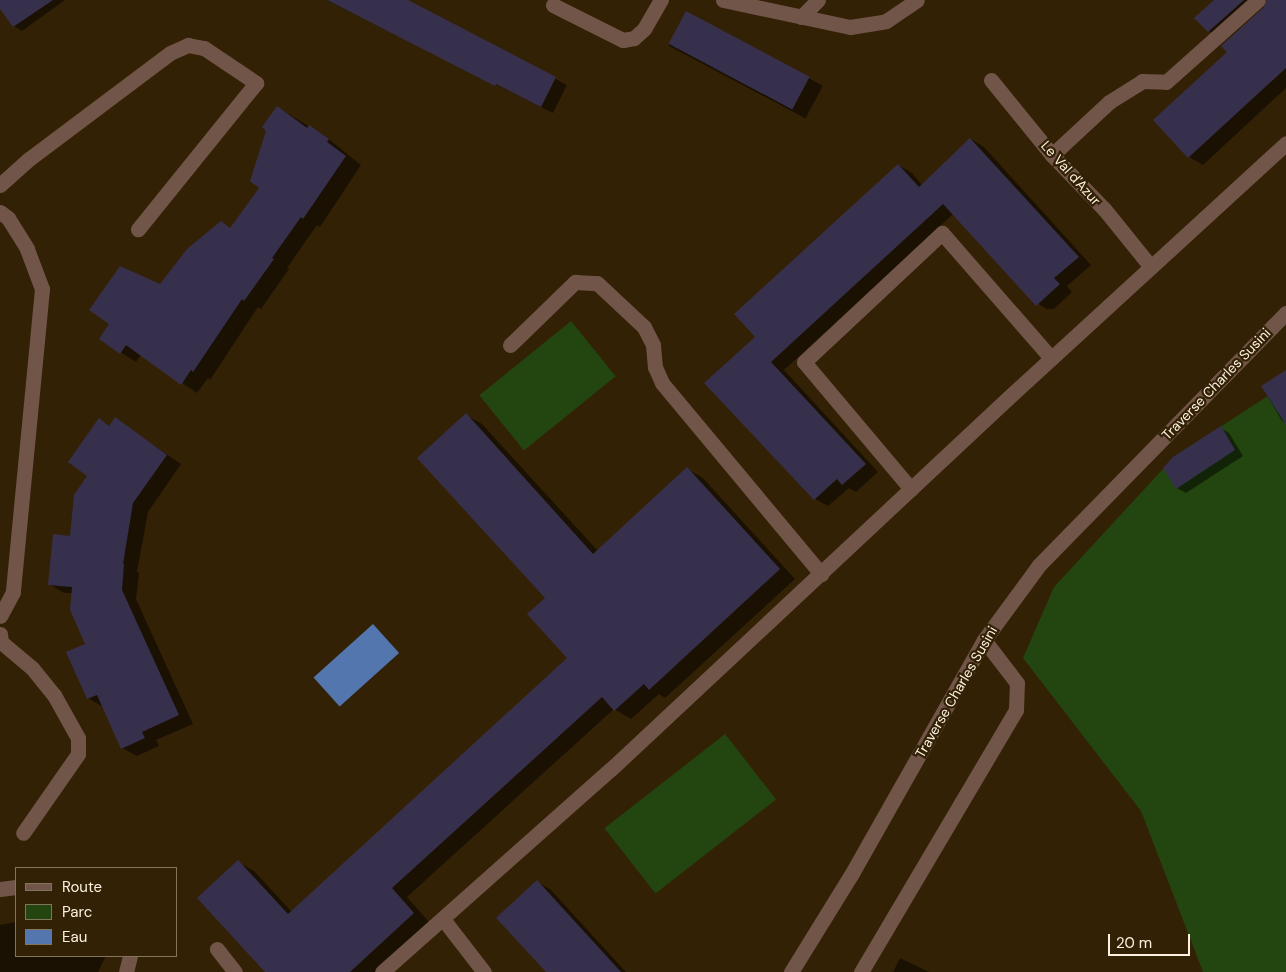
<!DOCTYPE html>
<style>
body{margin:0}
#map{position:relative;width:1286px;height:972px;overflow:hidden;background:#332106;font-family:"DM Sans",sans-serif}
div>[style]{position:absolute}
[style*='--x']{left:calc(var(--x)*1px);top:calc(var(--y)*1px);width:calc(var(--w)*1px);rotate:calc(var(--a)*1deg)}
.green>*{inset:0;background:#23450f;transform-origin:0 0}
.water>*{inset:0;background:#5476af;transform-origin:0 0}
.shadow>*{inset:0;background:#0007;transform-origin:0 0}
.building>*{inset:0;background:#37304c;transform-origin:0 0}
.lane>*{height:15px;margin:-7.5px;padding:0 7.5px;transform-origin:7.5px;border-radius:7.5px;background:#725549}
.street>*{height:15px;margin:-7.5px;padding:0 7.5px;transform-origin:7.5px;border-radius:7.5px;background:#725549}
span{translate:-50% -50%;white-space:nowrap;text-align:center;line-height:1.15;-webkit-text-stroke:4.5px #332106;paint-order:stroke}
.street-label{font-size:14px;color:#fcf1e1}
.legend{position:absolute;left:15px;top:867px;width:162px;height:90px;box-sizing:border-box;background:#332106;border:1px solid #83745e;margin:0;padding:6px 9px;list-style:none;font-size:15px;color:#fcf1e1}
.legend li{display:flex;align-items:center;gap:10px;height:25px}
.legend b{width:25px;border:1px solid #83745e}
.scale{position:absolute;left:1108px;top:934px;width:82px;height:22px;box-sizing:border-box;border:2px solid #fcf1e1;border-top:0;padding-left:6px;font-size:15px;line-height:18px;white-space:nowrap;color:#fcf1e1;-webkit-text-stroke:4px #332106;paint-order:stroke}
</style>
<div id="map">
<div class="green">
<i style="left:571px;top:321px;width:71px;height:118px;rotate:51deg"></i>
<i style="clip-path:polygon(1286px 384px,1286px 972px,1203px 972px,1141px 811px,1023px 658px,1054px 587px,1174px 457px)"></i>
<i style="left:725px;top:734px;width:83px;height:153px;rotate:52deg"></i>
</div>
<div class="water">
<i style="left:373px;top:624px;width:39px;height:80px;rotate:48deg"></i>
</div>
<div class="shadow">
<i style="clip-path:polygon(0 0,65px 0,22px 31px,14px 26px,0 7px)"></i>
<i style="clip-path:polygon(326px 0,405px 0,567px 85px,553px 113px)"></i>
<i style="clip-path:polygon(1215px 0,1266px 0,1223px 39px,1209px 31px)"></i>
<i style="clip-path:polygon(1268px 0,1286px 0,1286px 88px,1203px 165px,1189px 157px,1228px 52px,1265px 8px)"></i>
<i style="left:686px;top:13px;width:155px;height:37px;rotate:28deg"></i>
<i style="clip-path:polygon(277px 107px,325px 136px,361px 165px,320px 227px,317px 225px,287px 268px,289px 269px,261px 309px,258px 307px,210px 380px,208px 378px,197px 393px,141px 355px,136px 362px,100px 339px,160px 285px,231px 229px,261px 187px)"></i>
<i style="clip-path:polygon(971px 139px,984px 147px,1091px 265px,1067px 286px,1072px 292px,1054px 309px,1047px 309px,1033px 301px,953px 214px,784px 370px,878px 472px,856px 492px,849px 488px,828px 506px,815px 499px,757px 337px,898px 165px,912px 173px,922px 185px)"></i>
<i style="clip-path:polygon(1286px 371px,1286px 423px,1282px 421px,1262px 387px)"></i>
<i style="clip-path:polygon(466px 415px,482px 424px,598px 551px,687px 469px,703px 478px,795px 579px,665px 698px,659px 694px,631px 719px,614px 709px,407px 897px,429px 922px,375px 972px,267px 972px,238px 862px,254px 871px,292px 912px,568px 659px,546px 598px)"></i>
<i style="clip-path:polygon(115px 419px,181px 464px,148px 512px,137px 572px,139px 573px,136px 599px,193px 724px,156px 740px,159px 746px,137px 756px,122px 748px,103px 707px,88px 698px,87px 645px,73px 593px,64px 593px,49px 584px,71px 537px,89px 475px,99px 420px,110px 426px)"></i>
<i style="clip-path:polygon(1221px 428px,1229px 433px,1243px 456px,1186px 493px,1177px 488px)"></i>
<i style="clip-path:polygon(537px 882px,550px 889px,626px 972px,547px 972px)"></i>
<i style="clip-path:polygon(16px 922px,16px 956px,106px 956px,98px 972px,0 972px,0 925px)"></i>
<i style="clip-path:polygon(900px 958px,929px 972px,893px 972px)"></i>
</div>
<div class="building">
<i style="clip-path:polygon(0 0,53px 0,13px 27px,0 9px)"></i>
<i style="clip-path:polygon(327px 0,408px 0,556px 77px,541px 107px,496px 84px,495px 86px)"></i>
<i style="clip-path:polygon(1214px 0,1244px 0,1208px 32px,1194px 18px)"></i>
<i style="clip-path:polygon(1267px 0,1286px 0,1286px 68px,1188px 158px,1153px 120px,1227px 52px,1221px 46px,1264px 7px)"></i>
<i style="left:686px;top:11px;width:140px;height:37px;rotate:28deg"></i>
<i style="clip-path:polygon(277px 106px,307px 128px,309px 125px,329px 139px,327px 142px,346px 156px,303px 219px,301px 217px,272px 258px,274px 259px,244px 301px,242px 299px,193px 372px,191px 370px,181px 385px,126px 345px,120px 354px,99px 339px,109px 324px,89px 310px,120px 266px,160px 284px,187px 249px,221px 221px,230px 228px,259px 188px,250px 181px,266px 131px,262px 127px)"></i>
<i style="clip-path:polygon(970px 138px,1079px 257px,1054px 278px,1060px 284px,1036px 306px,943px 204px,771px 362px,866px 464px,842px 485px,837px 479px,814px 500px,704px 383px,755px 337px,734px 314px,898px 164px,919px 187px)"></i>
<i style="clip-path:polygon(1286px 370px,1286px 425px,1261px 386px)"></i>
<i style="clip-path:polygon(466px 413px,593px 554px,687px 467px,780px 569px,649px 690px,644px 684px,614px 711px,602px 697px,392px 888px,414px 913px,350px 972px,265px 972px,197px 898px,238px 860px,288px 914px,567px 658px,527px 614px,545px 598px,417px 458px)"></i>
<i style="clip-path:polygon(115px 417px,167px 455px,133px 503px,123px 564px,124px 564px,122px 590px,179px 715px,142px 732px,145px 738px,121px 749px,97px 695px,87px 699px,66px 652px,85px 644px,70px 610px,72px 587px,48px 585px,53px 534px,70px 536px,74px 495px,87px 476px,68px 462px,99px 418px,109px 426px)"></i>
<i style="clip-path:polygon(1221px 426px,1235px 450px,1176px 489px,1163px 468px,1173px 457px)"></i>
<i style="clip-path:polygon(537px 880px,621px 972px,546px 972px,496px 918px)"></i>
</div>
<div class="lane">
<i style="--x:723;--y:0;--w:130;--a:12"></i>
<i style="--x:850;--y:27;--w:36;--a:-9"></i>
<i style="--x:886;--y:21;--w:37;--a:-34"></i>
<i style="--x:553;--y:5;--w:78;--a:26.6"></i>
<i style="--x:623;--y:40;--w:11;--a:-10"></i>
<i style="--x:634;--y:38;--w:13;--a:-42"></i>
<i style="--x:644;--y:29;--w:34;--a:-60"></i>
<i style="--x:801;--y:17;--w:24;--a:-45"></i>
<i style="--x:991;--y:80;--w:97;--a:50.9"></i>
<i style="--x:1052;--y:155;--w:76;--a:46.1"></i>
<i style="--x:1105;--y:210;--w:73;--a:51.1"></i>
<i style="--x:1052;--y:155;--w:78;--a:-42.9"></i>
<i style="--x:1109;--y:102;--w:39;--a:-32"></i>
<i style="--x:1142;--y:81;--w:24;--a:2"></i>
<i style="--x:1166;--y:82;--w:123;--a:-41.7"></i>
<i style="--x:0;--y:185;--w:39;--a:-42"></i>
<i style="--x:29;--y:159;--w:176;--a:-36.9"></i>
<i style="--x:170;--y:53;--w:20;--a:-24"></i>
<i style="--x:188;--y:45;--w:16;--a:11"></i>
<i style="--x:204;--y:48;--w:63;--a:33.9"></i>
<i style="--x:256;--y:83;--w:188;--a:128.9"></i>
<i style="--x:0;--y:212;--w:10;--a:37"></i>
<i style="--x:8;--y:218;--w:36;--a:58"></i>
<i style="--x:27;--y:249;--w:43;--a:69.4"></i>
<i style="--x:42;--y:289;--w:304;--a:95.5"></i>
<i style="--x:13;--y:592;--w:27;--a:118"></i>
<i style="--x:510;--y:345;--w:91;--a:-44.1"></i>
<i style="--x:575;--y:282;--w:22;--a:3"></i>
<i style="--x:597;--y:283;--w:64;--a:43.1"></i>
<i style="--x:644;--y:327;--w:20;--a:63"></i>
<i style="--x:653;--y:345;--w:22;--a:85"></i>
<i style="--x:655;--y:367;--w:17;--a:66"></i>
<i style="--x:662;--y:383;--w:249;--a:50.2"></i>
<i style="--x:911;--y:489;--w:166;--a:-130.1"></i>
<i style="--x:804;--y:362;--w:189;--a:-43.1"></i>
<i style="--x:942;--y:233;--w:166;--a:48.9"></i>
<i style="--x:0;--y:634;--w:8;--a:83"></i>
<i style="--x:1;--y:642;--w:40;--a:40"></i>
<i style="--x:32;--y:668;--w:35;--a:51"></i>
<i style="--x:54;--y:695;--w:49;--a:60.8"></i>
<i style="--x:78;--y:738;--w:16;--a:90"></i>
<i style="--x:78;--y:754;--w:96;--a:124.8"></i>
<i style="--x:443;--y:919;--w:67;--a:52.3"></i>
<i style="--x:217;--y:949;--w:29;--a:52"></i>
<i style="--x:382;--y:972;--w:306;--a:-41.6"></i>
<i style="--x:611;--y:769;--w:543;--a:-43.06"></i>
<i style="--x:1008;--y:398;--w:377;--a:-42.5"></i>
<i style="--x:861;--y:972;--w:304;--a:-59.4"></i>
<i style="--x:1016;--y:710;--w:27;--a:-88"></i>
<i style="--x:1017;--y:683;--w:54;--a:-127.5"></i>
</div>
<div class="street">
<i style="--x:0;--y:889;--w:16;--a:-7"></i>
<i style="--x:126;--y:972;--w:16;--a:-76"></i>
<i style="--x:791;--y:972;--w:114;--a:-58.3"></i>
<i style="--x:851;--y:875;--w:270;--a:-60.5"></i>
<i style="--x:984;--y:640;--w:93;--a:-53.7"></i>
<i style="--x:1039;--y:565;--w:353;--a:-45.6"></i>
</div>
<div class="street-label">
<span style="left:1071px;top:173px;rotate:48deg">Le Val d'Azur</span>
<span style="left:1216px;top:384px;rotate:-46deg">Traverse Charles Susini</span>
<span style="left:956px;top:692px;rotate:-60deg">Traverse Charles Susini</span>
</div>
<ul class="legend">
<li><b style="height:6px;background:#725549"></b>Route</li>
<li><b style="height:14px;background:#23450f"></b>Parc</li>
<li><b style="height:14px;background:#5476af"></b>Eau</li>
</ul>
<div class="scale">20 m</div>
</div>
